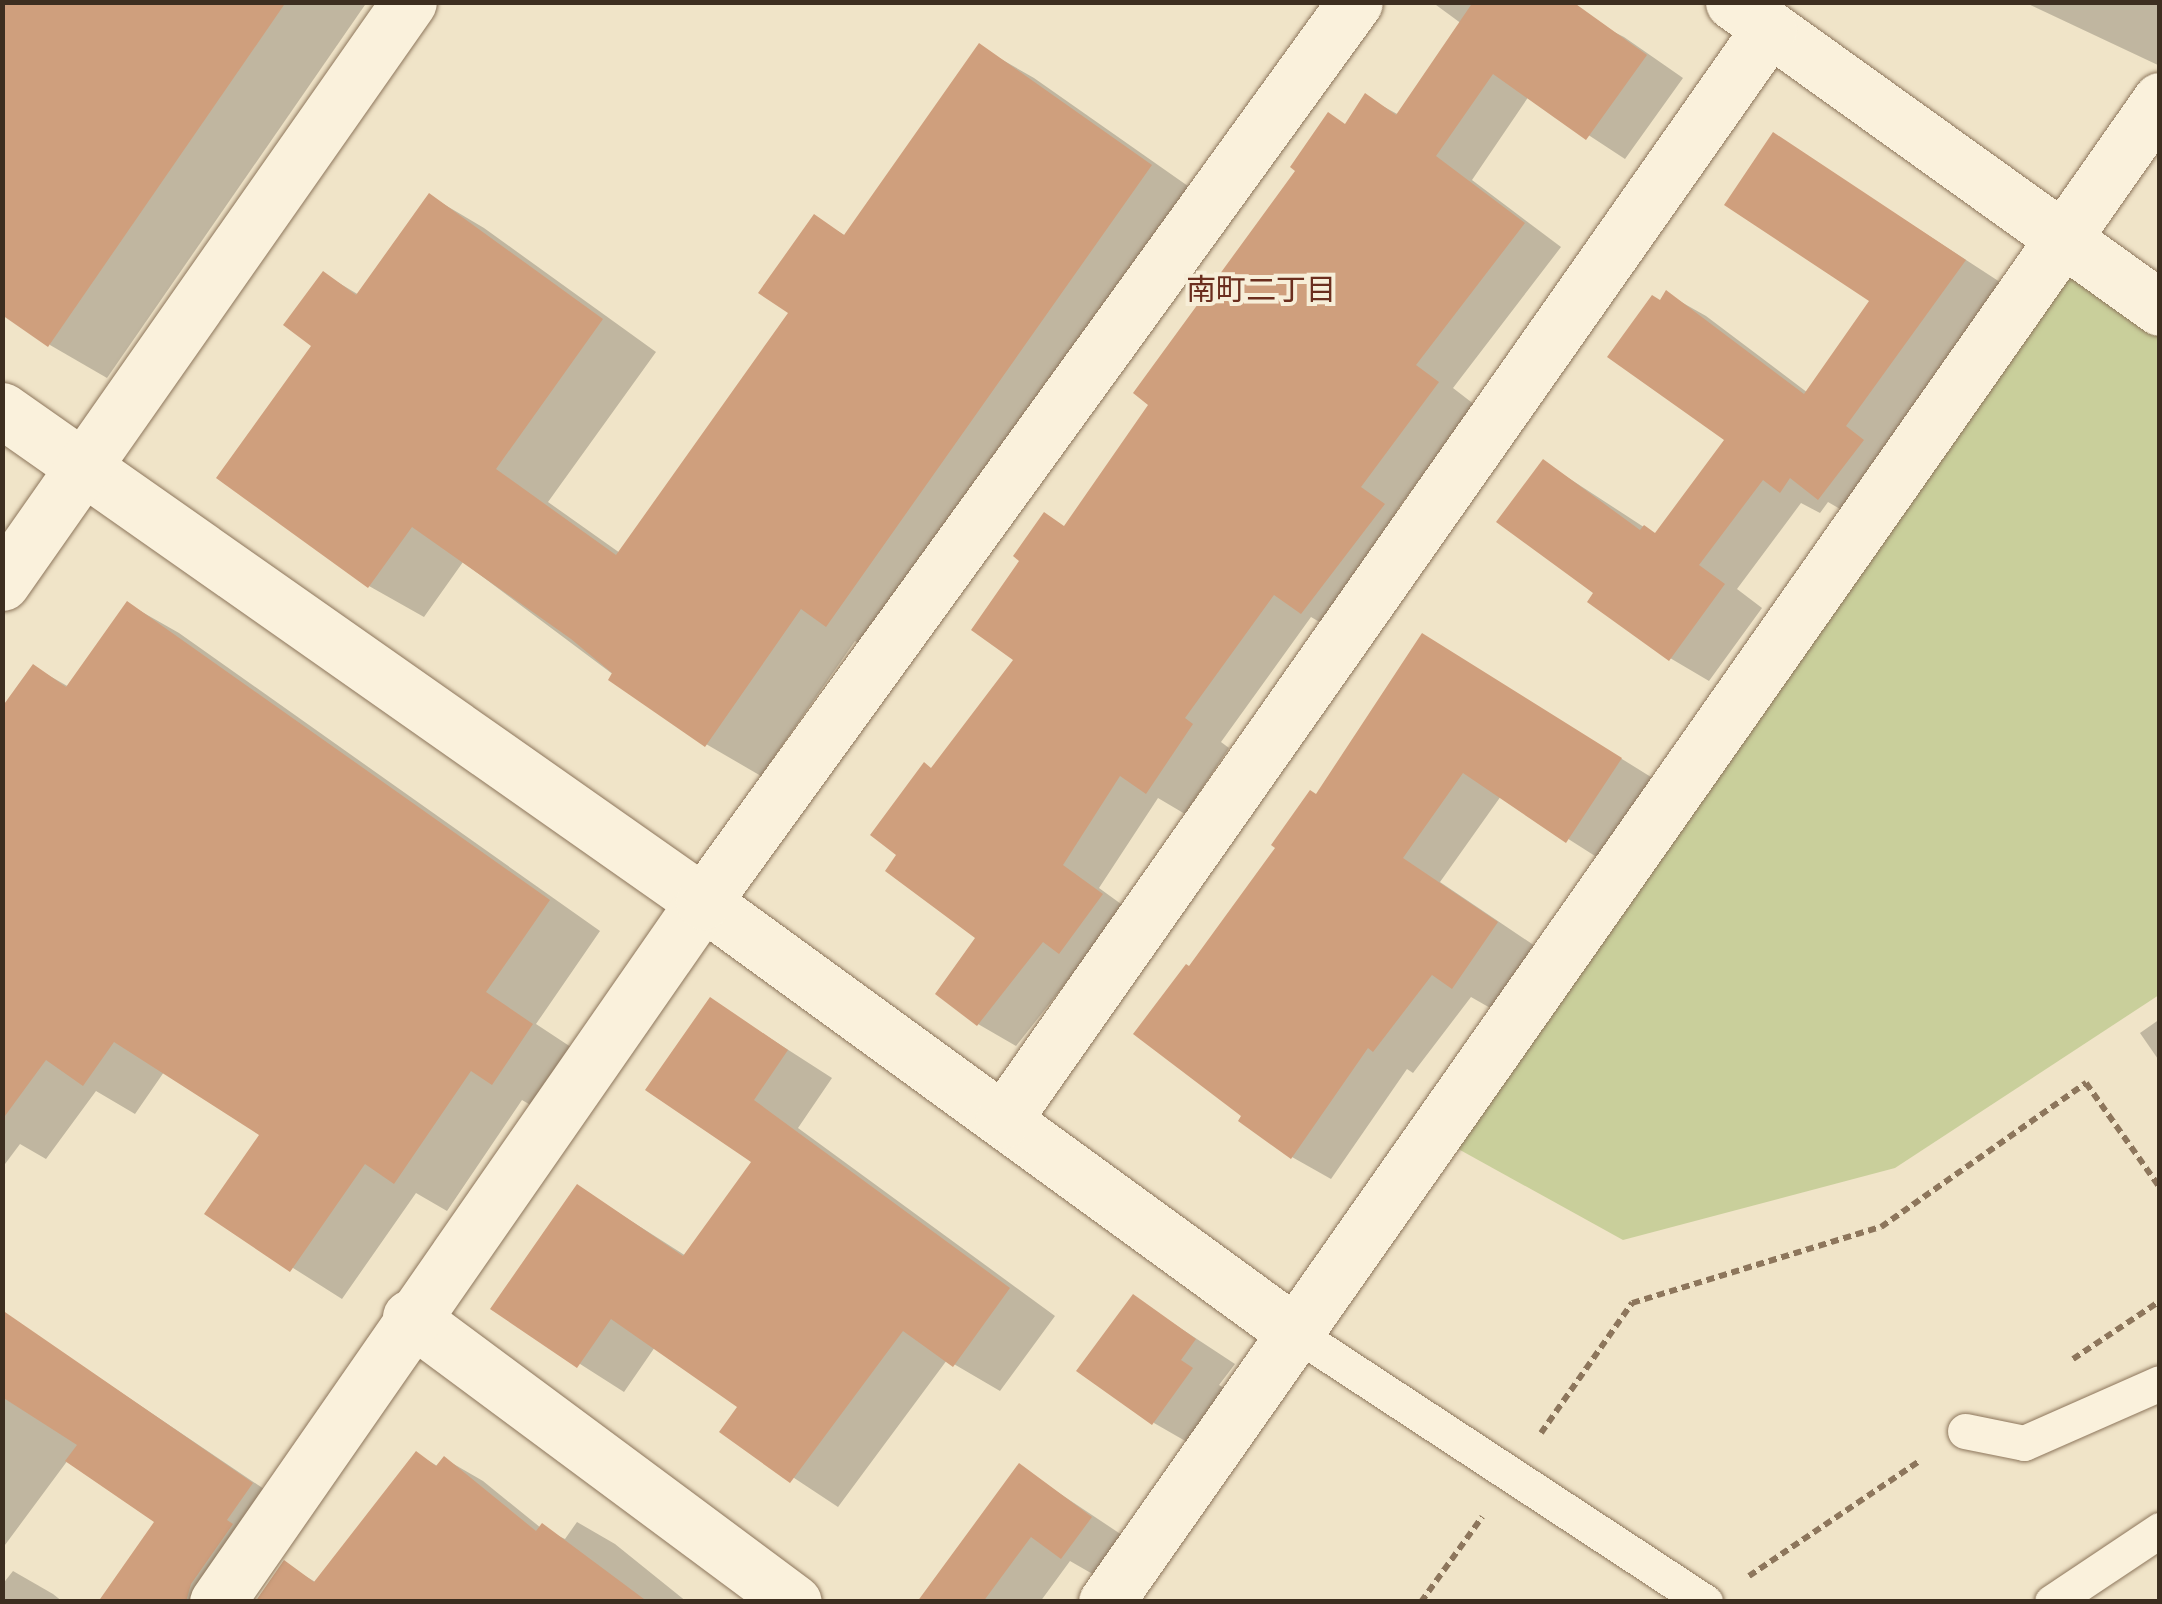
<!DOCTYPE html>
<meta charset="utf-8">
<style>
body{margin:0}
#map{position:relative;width:2162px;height:1604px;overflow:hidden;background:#f0e4c8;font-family:"Crimson Pro","Noto Sans JP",serif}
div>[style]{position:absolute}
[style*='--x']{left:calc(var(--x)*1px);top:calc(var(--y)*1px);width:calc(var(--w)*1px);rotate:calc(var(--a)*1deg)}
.green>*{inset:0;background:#c9cf9b}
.shadow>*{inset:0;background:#0003}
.building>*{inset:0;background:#cf9f7d}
.path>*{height:6px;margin-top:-3px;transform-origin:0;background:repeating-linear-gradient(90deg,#8d765c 0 8px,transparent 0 13px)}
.roads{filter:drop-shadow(0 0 2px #8d765c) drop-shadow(0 0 2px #8d765c)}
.lane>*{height:35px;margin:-17.5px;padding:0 17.5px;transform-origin:17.5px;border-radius:17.5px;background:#faf1dc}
.street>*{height:55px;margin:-27.5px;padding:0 27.5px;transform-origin:27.5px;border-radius:27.5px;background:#faf1dc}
span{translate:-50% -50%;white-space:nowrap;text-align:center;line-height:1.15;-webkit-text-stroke:8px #f7eed8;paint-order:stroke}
.neighbourhood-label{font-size:30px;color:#6b2e1e}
.frame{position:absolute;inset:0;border:5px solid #3d2e20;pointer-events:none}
</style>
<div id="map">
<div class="green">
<i style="clip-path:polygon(2061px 239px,2159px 308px,2159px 995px,1895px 1168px,1623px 1240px,1433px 1135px)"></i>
</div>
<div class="shadow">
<i style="clip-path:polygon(13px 2px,367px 2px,107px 378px,50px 345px)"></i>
<i style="clip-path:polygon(1432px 2px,1554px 2px,1624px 37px,1683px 78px,1625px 159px,1529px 96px,1472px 180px,1561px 247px,1453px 388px,1475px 405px,1397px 510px,1421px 528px,1340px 634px,1311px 617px,1221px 742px,1229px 748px,1185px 814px,1158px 798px,1099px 888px,1139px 917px,1081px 964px,1016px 1046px,978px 1024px,979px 937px,900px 855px,932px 770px,1017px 660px,1065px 528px,1366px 97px,1399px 115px,1462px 24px)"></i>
<i style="clip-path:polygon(2024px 2px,2160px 2px,2160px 66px)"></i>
<i style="clip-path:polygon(980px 47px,1034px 78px,1205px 198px,881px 656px,855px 641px,761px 776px,706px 744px,463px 562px,424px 617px,369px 586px,315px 346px,324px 274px,359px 295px,430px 196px,484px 228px,656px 352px,548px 502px,620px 553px,792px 312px,815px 218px,846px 236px)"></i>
<i style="clip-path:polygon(1774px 135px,2003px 284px,1859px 520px,1828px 502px,1820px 513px,1801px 503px,1737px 589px,1762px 608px,1709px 681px,1670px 658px,1597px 593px,1544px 462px,1656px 535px,1728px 439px,1661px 303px,1667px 294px,1706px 316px,1808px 393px,1872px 300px)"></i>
<i style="clip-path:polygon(128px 604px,179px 633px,600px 931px,536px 1024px,583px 1055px,544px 1113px,522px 1100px,447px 1211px,416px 1193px,342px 1299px,208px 1214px,263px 1134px,164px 1072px,135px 1114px,96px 1091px,46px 1159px,20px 1144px,2px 1168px,2px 712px,34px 667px,69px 687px)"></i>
<i style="clip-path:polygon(1461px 659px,1659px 782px,1606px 863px,1501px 796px,1440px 882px,1535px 946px,1492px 1009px,1471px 997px,1413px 1073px,1407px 1069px,1331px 1179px,1292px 1157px,1245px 1115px,1190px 969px,1317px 797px)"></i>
<i style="clip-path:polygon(711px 1000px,832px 1078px,798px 1128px,1055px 1316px,1000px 1391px,947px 1360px,838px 1507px,723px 1431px,740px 1407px,655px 1347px,624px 1392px,494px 1309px,578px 1187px,686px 1256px,754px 1161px)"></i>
<i style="clip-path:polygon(2160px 1019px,2160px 1062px,2140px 1033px)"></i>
<i style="clip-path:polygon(1133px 1297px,1235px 1364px,1219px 1385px,1232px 1393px,1194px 1446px,1154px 1423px)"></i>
<i style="clip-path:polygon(2px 1312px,292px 1508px,237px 1602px,186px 1602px,157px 1522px,68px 1460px,2px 1549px)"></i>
<i style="clip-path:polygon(417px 1454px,439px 1467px,445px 1459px,483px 1481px,541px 1528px,565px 1539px,577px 1522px,615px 1544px,687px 1602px,257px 1602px,285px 1564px,317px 1583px)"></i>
<i style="clip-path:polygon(1020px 1467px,1131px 1541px,1103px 1580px,1070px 1561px,1040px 1602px,955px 1602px)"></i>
<i style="clip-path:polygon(13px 1571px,53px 1594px,63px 1602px,2px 1602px,2px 1585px)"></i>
</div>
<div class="building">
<i style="clip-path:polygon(2px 2px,286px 2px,48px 347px,2px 315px)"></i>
<i style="clip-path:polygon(1473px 2px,1573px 2px,1647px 55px,1586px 140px,1493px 74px,1436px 156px,1525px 223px,1416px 365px,1439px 382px,1361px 487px,1385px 504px,1301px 614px,1274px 595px,1185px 718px,1193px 724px,1146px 794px,1120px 776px,1063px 865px,1103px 894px,1059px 954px,1043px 942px,977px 1026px,935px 994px,975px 938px,885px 871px,896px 855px,870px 835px,924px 762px,931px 768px,1013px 660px,971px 630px,1019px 561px,1013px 556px,1044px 512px,1064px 526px,1148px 405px,1133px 393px,1295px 171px,1290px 167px,1328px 112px,1345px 124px,1365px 93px,1396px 115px)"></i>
<i style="clip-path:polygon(979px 43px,1152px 165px,826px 627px,801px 609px,705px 747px,608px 680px,612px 673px,571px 639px,412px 527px,368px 588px,216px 478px,311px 346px,283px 325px,323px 271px,356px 295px,429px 193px,603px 319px,496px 469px,616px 555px,788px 313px,758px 293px,814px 214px,844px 235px)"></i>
<i style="clip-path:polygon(1773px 132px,1966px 260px,1846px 426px,1864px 440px,1818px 500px,1790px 478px,1780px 493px,1763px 480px,1699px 565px,1725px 584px,1669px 661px,1587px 602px,1593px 593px,1496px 522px,1543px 459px,1640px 530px,1644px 525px,1655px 533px,1724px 440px,1607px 357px,1652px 295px,1660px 300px,1666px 290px,1804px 394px,1869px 301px,1724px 205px)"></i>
<i style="clip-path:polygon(127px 601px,550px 900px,486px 992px,533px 1024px,492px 1085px,471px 1071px,394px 1184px,365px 1164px,290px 1272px,204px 1214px,259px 1135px,114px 1042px,83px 1086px,46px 1060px,2px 1120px,2px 707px,33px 664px,66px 687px)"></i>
<i style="clip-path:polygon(1422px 633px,1622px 758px,1566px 843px,1463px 773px,1403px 858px,1498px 922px,1452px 989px,1432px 975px,1373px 1052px,1368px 1048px,1291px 1159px,1238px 1121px,1241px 1116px,1133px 1034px,1186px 964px,1189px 966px,1275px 848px,1271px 845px,1310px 790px,1316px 794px)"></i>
<i style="clip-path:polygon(710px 997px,788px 1050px,754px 1100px,1010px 1288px,953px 1367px,903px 1331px,790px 1483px,719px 1432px,737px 1407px,611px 1319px,577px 1368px,490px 1309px,577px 1184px,683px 1256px,751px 1162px,645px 1090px)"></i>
<i style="clip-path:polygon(1133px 1294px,1196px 1339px,1181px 1360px,1193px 1368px,1152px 1425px,1076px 1371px)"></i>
<i style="clip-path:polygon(2px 1310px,253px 1483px,227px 1520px,233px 1524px,191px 1584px,186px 1602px,98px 1602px,154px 1522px,65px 1461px,77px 1445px,2px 1397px)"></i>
<i style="clip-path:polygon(416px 1451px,436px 1466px,444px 1456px,536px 1531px,542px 1523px,648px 1602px,255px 1602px,284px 1560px,314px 1582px)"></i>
<i style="clip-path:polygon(1019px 1463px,1092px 1517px,1061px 1559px,1031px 1537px,983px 1602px,917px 1602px)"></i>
</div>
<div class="path">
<i style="--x:2073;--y:1359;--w:105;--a:-33.7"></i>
<i style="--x:1541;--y:1433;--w:159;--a:-55"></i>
<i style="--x:1632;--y:1303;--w:260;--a:-17"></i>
<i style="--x:1881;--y:1227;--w:251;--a:-35.1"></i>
<i style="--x:2086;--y:1083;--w:128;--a:54.8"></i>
<i style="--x:1749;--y:1576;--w:207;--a:-34"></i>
<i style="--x:1421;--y:1602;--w:105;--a:-54.3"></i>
</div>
<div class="roads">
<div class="lane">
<i style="--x:1294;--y:1332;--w:492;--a:33.3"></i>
<i style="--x:1965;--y:1431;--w:60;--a:11.5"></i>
<i style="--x:2024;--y:1443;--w:149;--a:-23.8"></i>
<i style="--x:2052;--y:1602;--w:130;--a:-33.7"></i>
</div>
<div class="street">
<i style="--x:1733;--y:2;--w:525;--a:35.63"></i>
<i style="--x:2;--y:410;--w:856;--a:35.06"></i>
<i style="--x:703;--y:902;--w:731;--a:36.04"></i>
<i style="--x:2;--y:583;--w:709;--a:-54.99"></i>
<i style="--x:1003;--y:1120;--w:1333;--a:-54.93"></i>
<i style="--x:410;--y:1317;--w:478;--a:36.6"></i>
<i style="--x:217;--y:1602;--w:852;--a:-55.23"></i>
<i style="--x:703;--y:902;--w:1111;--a:-54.08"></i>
<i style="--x:1106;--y:1602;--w:1835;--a:-54.94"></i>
</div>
</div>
<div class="neighbourhood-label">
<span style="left:1261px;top:290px">南町二丁目</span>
</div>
<div class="frame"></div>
</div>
